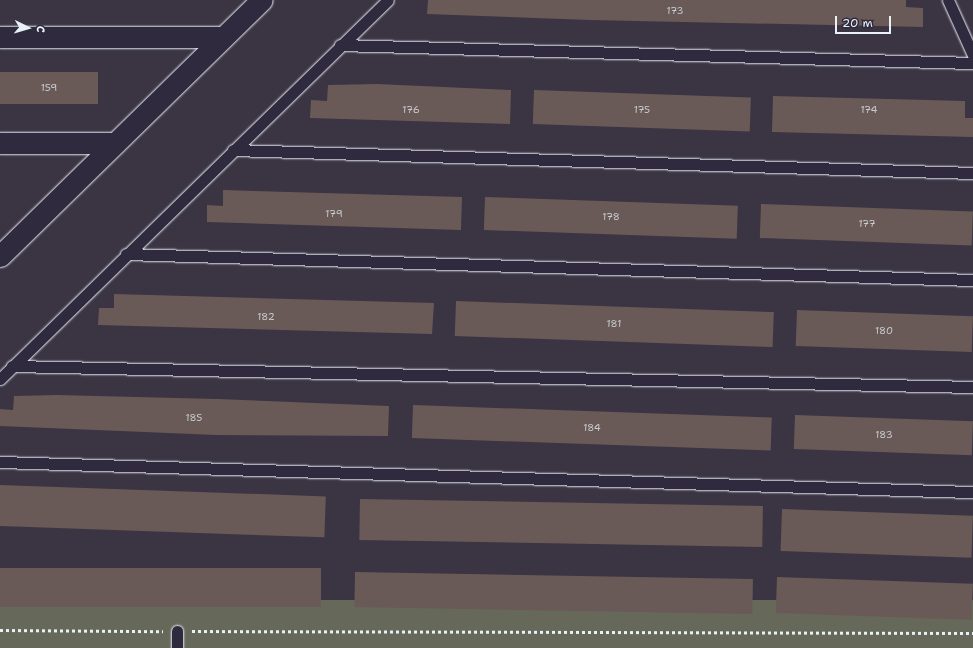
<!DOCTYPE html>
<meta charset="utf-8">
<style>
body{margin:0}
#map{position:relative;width:973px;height:648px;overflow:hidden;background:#3b3442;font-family:"Shantell Sans",sans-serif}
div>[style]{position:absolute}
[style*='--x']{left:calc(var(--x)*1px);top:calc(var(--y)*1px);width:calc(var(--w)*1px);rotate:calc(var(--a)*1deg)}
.green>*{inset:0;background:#66685a;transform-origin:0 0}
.building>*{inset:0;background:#695a57;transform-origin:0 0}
.path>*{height:2.5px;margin-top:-1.25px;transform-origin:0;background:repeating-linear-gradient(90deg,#e8f1f8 0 3px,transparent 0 6px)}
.roads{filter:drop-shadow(0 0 1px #e8f1f8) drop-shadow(0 0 1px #e8f1f8)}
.service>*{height:11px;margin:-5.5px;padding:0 5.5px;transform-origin:5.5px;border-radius:5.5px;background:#2f2a3d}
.minor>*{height:21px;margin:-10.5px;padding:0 10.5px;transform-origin:10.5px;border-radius:10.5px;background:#2f2a3d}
span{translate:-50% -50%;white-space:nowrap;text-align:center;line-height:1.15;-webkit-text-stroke:3.5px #2f2a3d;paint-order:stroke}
.number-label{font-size:10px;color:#c8cbd0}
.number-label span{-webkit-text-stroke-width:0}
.north{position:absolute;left:8px;top:8px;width:40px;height:40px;-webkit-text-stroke:3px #2f2a3d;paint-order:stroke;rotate:95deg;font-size:11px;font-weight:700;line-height:16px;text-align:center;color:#e8f1f8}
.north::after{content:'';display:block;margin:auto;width:14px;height:18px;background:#e8f1f8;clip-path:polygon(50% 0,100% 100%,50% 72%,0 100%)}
.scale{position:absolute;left:835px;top:16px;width:56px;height:18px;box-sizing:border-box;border:2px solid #e8f1f8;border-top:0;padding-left:5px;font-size:12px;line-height:14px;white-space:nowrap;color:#e8f1f8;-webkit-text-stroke:3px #2f2a3d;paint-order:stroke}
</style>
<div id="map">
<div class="green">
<i style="left:973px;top:600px;width:48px;height:973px;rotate:90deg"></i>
</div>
<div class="building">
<i style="clip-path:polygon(428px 0,906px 0,906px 7px,923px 8px,923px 27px,590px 20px,427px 14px)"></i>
<i style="left:0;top:72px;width:98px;height:32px"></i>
<i style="clip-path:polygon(377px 84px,511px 90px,510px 124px,310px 118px,311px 100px,327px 101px,328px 85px)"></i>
<i style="left:534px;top:90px;width:217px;height:34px;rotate:2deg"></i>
<i style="clip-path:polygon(773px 96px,965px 101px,965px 118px,973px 118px,973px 137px,772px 132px)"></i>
<i style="clip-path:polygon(223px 190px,462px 197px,461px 230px,207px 222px,207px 205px,223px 206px)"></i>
<i style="left:485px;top:197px;width:253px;height:33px;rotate:2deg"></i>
<i style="left:761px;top:204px;width:212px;height:34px;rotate:2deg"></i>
<i style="clip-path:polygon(114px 294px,434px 303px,432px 334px,98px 325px,99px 308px,114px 308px)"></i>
<i style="left:456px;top:301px;width:318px;height:35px;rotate:2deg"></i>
<i style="left:797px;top:310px;width:176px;height:36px;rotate:2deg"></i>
<i style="clip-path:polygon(57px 395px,217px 399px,389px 406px,388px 436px,216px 435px,0 426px,0 409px,13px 410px,14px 396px)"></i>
<i style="left:413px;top:405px;width:359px;height:33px;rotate:2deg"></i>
<i style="left:795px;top:415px;width:178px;height:34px;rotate:2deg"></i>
<i style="left:0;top:485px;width:326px;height:41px;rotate:2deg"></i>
<i style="left:360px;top:499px;width:403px;height:41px;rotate:1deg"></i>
<i style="left:782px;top:509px;width:191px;height:42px;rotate:2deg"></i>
<i style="left:0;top:568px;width:321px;height:39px"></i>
<i style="left:355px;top:572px;width:398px;height:35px;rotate:1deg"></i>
<i style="left:777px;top:577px;width:196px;height:36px;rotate:2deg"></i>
</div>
<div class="path">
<i style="--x:0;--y:630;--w:163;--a:0.4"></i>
<i style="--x:192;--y:631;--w:781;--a:0.15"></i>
</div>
<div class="roads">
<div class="service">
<i style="--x:948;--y:0;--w:60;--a:65.6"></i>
<i style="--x:340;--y:45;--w:633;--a:1.63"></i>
<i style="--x:233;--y:150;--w:740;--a:1.78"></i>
<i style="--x:126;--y:254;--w:847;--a:1.76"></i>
<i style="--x:12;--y:366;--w:961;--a:1.25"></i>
<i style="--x:0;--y:379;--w:542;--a:-44.33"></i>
<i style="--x:0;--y:462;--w:973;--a:1.77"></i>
<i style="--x:177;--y:648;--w:17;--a:-90"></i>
</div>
<div class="minor">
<i style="--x:0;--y:37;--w:223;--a:0"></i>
<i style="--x:0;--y:143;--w:115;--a:0"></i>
<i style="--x:0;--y:256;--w:366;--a:-44.4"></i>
</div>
</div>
<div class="number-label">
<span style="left:675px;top:11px">173</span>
<span style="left:49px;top:88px">159</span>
<span style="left:411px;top:110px">176</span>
<span style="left:642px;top:110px">175</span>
<span style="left:869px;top:110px">174</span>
<span style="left:334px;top:214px">179</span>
<span style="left:611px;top:217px">178</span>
<span style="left:867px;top:224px">177</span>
<span style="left:266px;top:317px">182</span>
<span style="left:614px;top:324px">181</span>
<span style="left:884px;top:331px">180</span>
<span style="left:194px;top:418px">185</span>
<span style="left:592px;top:428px">184</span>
<span style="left:884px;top:435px">183</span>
</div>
<div class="north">С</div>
<div class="scale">20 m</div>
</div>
